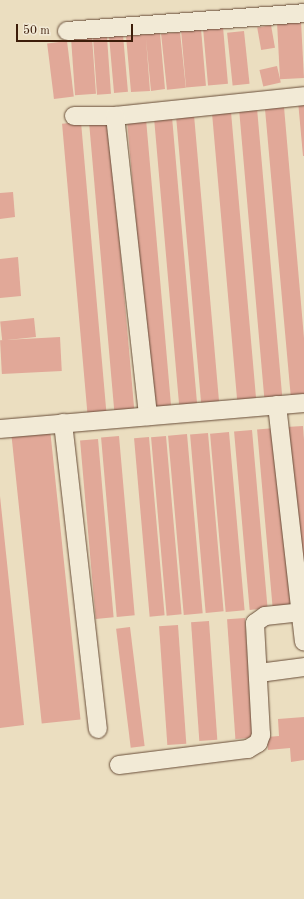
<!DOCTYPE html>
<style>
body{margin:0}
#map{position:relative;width:304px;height:899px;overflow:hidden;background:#ebdec0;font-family:"Old Standard TT",serif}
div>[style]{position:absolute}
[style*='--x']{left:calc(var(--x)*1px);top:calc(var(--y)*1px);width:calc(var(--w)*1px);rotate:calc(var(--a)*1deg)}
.building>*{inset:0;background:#e1a898;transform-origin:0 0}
.roads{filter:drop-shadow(0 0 1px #684d38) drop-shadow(0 0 1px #684d38)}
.minor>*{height:18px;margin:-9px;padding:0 9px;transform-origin:9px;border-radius:9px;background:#f2ead6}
span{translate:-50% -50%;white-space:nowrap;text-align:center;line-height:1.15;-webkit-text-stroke:3px #f2ead6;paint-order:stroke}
.scale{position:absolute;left:16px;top:24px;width:117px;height:18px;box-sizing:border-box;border:2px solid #3d1d0a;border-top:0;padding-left:5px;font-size:12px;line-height:14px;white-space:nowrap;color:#3d1d0a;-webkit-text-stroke:3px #f2ead6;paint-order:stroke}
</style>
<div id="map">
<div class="building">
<i style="left:301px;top:21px;width:57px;height:24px;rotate:87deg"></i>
<i style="left:271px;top:25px;width:23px;height:14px;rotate:80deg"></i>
<i style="left:223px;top:27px;width:57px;height:20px;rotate:85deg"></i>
<i style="left:201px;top:29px;width:57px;height:20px;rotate:85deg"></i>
<i style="left:244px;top:31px;width:53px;height:17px;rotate:84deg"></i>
<i style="left:180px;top:32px;width:56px;height:19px;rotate:84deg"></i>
<i style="clip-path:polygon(160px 33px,165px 89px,151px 91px,146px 39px,150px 91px,131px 92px,126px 36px)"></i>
<i style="left:123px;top:35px;width:57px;height:14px;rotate:85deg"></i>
<i style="left:92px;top:37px;width:57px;height:21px;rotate:86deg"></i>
<i style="left:107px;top:37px;width:57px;height:14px;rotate:86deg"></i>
<i style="left:67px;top:41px;width:56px;height:20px;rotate:83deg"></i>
<i style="left:277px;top:66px;width:17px;height:18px;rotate:77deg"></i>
<i style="clip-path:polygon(298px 101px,304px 101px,304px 156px,303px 156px)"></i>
<i style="clip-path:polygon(284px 107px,304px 338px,304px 398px,291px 399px,265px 109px)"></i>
<i style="left:257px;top:108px;width:292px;height:18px;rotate:85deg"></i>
<i style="left:231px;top:112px;width:291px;height:19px;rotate:85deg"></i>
<i style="left:194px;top:115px;width:291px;height:18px;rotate:85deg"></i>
<i style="left:172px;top:117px;width:291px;height:18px;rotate:85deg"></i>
<i style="left:146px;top:119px;width:291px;height:19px;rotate:85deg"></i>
<i style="left:109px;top:121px;width:290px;height:20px;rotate:85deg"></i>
<i style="left:81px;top:122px;width:291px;height:19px;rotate:85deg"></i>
<i style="clip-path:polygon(13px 192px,15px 217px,0 219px,0 193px)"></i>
<i style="clip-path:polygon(18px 257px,21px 296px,0 298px,0 259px)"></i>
<i style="left:34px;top:318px;width:19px;height:34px;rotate:84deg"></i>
<i style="left:60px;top:337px;width:34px;height:60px;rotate:87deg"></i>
<i style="clip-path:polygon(303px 426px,304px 440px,304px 604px,286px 427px)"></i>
<i style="left:275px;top:428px;width:179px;height:18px;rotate:85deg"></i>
<i style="left:50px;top:429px;width:292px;height:39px;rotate:84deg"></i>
<i style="left:252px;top:430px;width:179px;height:18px;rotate:85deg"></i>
<i style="left:229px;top:432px;width:179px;height:19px;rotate:85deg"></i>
<i style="left:208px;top:433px;width:179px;height:18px;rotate:85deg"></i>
<i style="left:187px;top:434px;width:180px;height:19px;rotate:85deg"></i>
<i style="left:119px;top:436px;width:180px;height:18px;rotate:85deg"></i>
<i style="left:166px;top:436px;width:179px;height:15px;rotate:85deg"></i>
<i style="left:149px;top:437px;width:179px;height:15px;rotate:85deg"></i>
<i style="left:98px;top:439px;width:179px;height:18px;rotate:85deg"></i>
<i style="clip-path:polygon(0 496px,24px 725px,0 728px)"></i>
<i style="left:245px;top:618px;width:120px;height:18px;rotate:86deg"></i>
<i style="left:209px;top:621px;width:119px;height:18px;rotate:86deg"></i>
<i style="left:178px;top:625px;width:119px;height:19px;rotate:86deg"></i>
<i style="left:130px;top:627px;width:120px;height:14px;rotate:83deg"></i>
<i style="clip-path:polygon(304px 717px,304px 760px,291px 762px,290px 748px,268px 750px,267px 737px,279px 736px,278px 719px)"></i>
</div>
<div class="roads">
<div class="minor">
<i style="--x:67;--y:31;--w:238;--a:-4.3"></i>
<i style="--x:74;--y:116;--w:41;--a:0"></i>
<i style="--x:115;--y:116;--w:190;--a:-6"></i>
<i style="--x:115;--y:116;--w:302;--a:83.7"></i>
<i style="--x:277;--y:405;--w:238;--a:83.5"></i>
<i style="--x:63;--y:423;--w:308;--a:83.5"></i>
<i style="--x:0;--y:429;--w:305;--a:-4.9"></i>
<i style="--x:259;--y:673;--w:45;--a:-7.6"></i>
<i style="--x:119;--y:765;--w:130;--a:-7.1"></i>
<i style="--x:248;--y:749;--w:12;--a:-31"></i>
<i style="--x:258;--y:743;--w:9;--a:-69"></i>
<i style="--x:261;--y:735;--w:112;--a:-93.1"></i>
<i style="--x:255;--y:623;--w:12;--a:-35"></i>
<i style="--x:265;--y:616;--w:39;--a:-6"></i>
</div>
</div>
<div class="scale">50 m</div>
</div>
